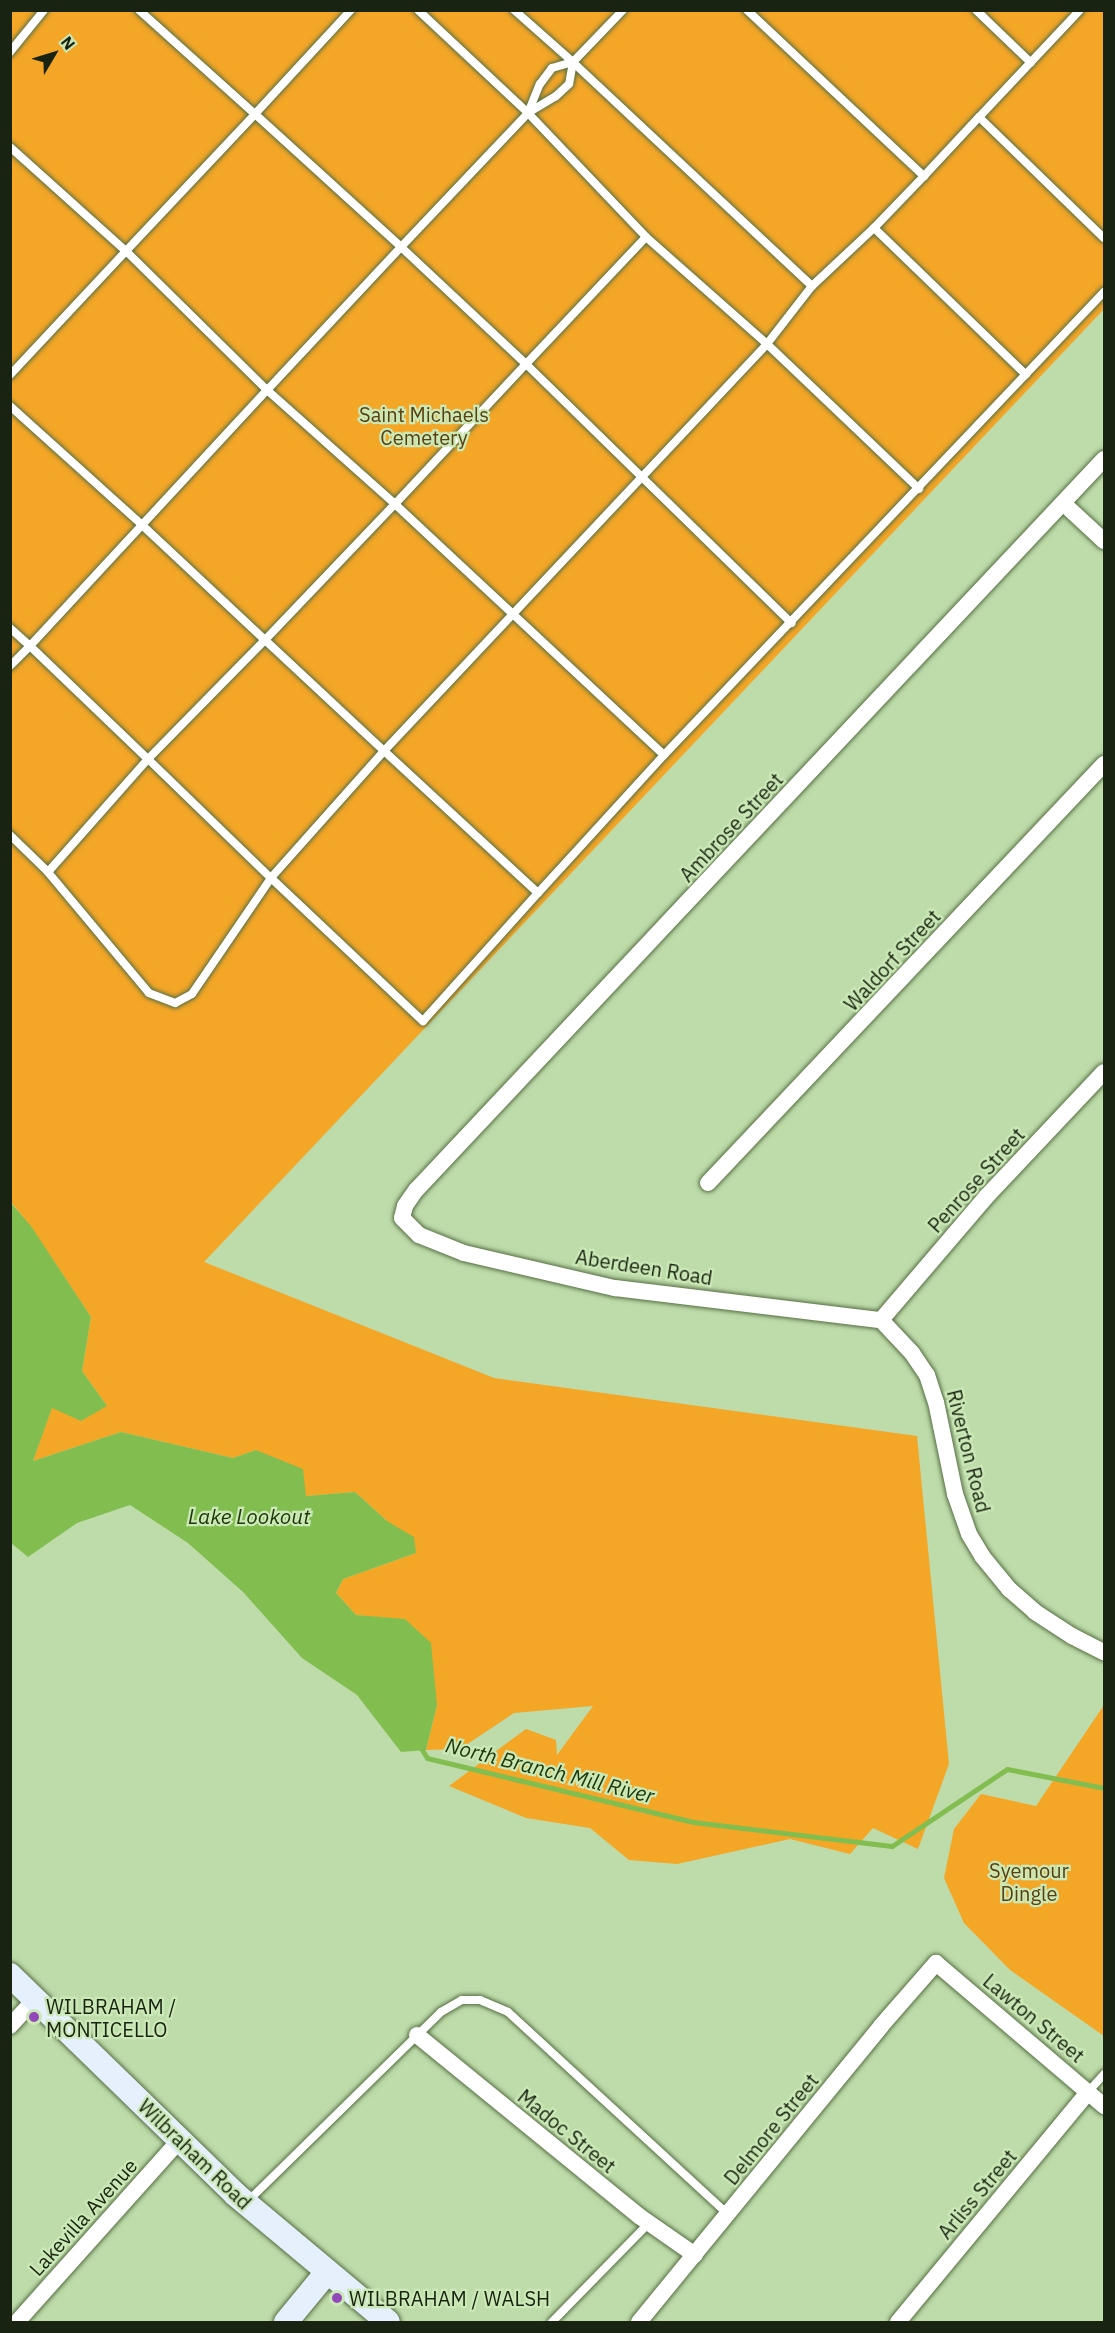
<!DOCTYPE html>
<style>
body{margin:0}
#map{position:relative;width:1115px;height:2333px;overflow:hidden;background:#bedbaa;font-family:"IBM Plex Sans",sans-serif}
div>[style]{position:absolute}
[style*='--x']{left:calc(var(--x)*1px);top:calc(var(--y)*1px);width:calc(var(--w)*1px);rotate:calc(var(--a)*1deg)}
.green>*{inset:0;background:#f4a627}
.water>*{inset:0;background:#82be4f}
.stream>*{height:5px;margin:-2.5px;padding:0 2.5px;transform-origin:2.5px;border-radius:2.5px;background:#82be4f}
.roads{filter:drop-shadow(0 0 2px #566f43) drop-shadow(0 0 2px #566f43)}
.lane>*{height:8px;margin:-4px;padding:0 4px;transform-origin:4px;border-radius:4px;background:#fff}
.street>*{height:16px;margin:-8px;padding:0 8px;transform-origin:8px;border-radius:8px;background:#fff}
.secondary>*{height:24px;margin:-12px;padding:0 12px;transform-origin:12px;border-radius:12px;background:#e6f0fd}
.dots>*{width:16px;height:16px;translate:-50% -50%;box-sizing:border-box;border:3px solid #cbe9b7;border-radius:50%}
span{translate:-50% -50%;white-space:nowrap;text-align:center;line-height:1.15;-webkit-text-stroke:4.5px #cbe9b7;paint-order:stroke}
.park-label{font-size:20px;color:#5d3e0e}
.street-label{font-size:20px;color:#192311}
.poi-label{font-size:20px;color:#192311}
.left{translate:0 -50%;text-align:left}
.water-label{font-size:21px;color:#20380a;font-style:italic}
.frame{position:absolute;inset:0;border:12px solid #192311;pointer-events:none}
.north{position:absolute;left:24px;top:24px;width:60px;height:60px;-webkit-text-stroke:4px #cbe9b7;paint-order:stroke;rotate:52deg;font-size:16px;font-weight:700;line-height:24px;text-align:center;color:#192311}
.north::after{content:'';display:block;margin:auto;width:21px;height:27px;background:#192311;clip-path:polygon(50% 0,100% 100%,50% 72%,0 100%)}
</style>
<div id="map">
<div class="green">
<i style="clip-path:polygon(10px 11px,1104px 11px,1104px 309px,204px 1262px,494px 1378px,917px 1436px,949px 1764px,918px 1849px,873px 1828px,850px 1854px,790px 1839px,677px 1864px,629px 1860px,590px 1828px,526px 1818px,449px 1786px,526px 1729px,556px 1740px,557px 1755px,593px 1706px,514px 1713px,460px 1749px,426px 1750px,437px 1705px,405px 1620px,356px 1615px,336px 1593px,343px 1579px,416px 1553px,387px 1521px,355px 1492px,306px 1496px,256px 1450px,233px 1458px,121px 1432px,33px 1461px,52px 1407px,107px 1406px,82px 1371px,91px 1317px,31px 1227px,11px 1202px)"></i>
<i style="clip-path:polygon(1104px 1705px,1104px 2036px,1010px 1970px,964px 1923px,944px 1878px,954px 1829px,981px 1794px,1036px 1806px)"></i>
</div>
<div class="water">
<i style="clip-path:polygon(10px 1202px,31px 1226px,91px 1317px,82px 1371px,107px 1406px,81px 1421px,52px 1408px,33px 1461px,121px 1432px,233px 1458px,256px 1450px,303px 1469px,306px 1496px,355px 1492px,387px 1521px,414px 1537px,416px 1553px,343px 1579px,336px 1593px,356px 1615px,405px 1619px,431px 1643px,437px 1705px,426px 1750px,401px 1752px,357px 1695px,302px 1658px,243px 1592px,188px 1543px,130px 1505px,77px 1523px,28px 1557px,11px 1543px)"></i>
</div>
<div class="stream">
<i style="--x:419;--y:1745;--w:15;--a:58"></i>
<i style="--x:427;--y:1758;--w:274;--a:13.5"></i>
<i style="--x:693;--y:1822;--w:200;--a:6.9"></i>
<i style="--x:892;--y:1846;--w:138;--a:-33.8"></i>
<i style="--x:1007;--y:1769;--w:99;--a:11.1"></i>
</div>
<div class="roads">
<div class="lane">
<i style="--x:139;--y:10;--w:156;--a:41.9"></i>
<i style="--x:255;--y:114;--w:142;--a:-47.3"></i>
<i style="--x:418;--y:10;--w:151;--a:43.1"></i>
<i style="--x:528;--y:113;--w:171;--a:46.4"></i>
<i style="--x:646;--y:237;--w:175;--a:133.4"></i>
<i style="--x:526;--y:364;--w:171;--a:-136.9"></i>
<i style="--x:401;--y:247;--w:185;--a:-46.5"></i>
<i style="--x:747;--y:10;--w:243;--a:43.2"></i>
<i style="--x:924;--y:176;--w:81;--a:-47"></i>
<i style="--x:976;--y:10;--w:76;--a:43.9"></i>
<i style="--x:1080;--y:10;--w:147;--a:133.3"></i>
<i style="--x:979;--y:117;--w:174;--a:44.1"></i>
<i style="--x:10;--y:52;--w:54;--a:-51"></i>
<i style="--x:573;--y:62;--w:22;--a:100"></i>
<i style="--x:569;--y:84;--w:18;--a:137"></i>
<i style="--x:556;--y:96;--w:33;--a:149"></i>
<i style="--x:528;--y:113;--w:31;--a:-68"></i>
<i style="--x:540;--y:84;--w:20;--a:-53"></i>
<i style="--x:552;--y:68;--w:22;--a:-16"></i>
<i style="--x:573;--y:62;--w:72;--a:-46.1"></i>
<i style="--x:10;--y:147;--w:156;--a:41.9"></i>
<i style="--x:126;--y:251;--w:170;--a:133.1"></i>
<i style="--x:874;--y:228;--w:211;--a:44"></i>
<i style="--x:646;--y:237;--w:162;--a:41.5"></i>
<i style="--x:767;--y:344;--w:210;--a:43.6"></i>
<i style="--x:812;--y:286;--w:85;--a:-43.1"></i>
<i style="--x:874;--y:228;--w:72;--a:-46.1"></i>
<i style="--x:267;--y:390;--w:184;--a:132.8"></i>
<i style="--x:142;--y:525;--w:168;--a:43.1"></i>
<i style="--x:265;--y:640;--w:188;--a:-46.3"></i>
<i style="--x:395;--y:504;--w:171;--a:-138.3"></i>
<i style="--x:267;--y:390;--w:198;--a:-135.4"></i>
<i style="--x:126;--y:251;--w:188;--a:-46.7"></i>
<i style="--x:255;--y:114;--w:197;--a:42.3"></i>
<i style="--x:401;--y:247;--w:196;--a:133.1"></i>
<i style="--x:10;--y:406;--w:178;--a:42"></i>
<i style="--x:142;--y:525;--w:165;--a:132.8"></i>
<i style="--x:30;--y:646;--w:27;--a:-138"></i>
<i style="--x:10;--y:666;--w:28;--a:-45"></i>
<i style="--x:30;--y:646;--w:163;--a:43.8"></i>
<i style="--x:148;--y:759;--w:167;--a:-45.5"></i>
<i style="--x:265;--y:640;--w:163;--a:43"></i>
<i style="--x:384;--y:751;--w:559;--a:-46.74"></i>
<i style="--x:767;--y:344;--w:73;--a:-52.2"></i>
<i style="--x:812;--y:286;--w:328;--a:-136.9"></i>
<i style="--x:573;--y:62;--w:79;--a:-138.6"></i>
<i style="--x:664;--y:755;--w:368;--a:-137"></i>
<i style="--x:395;--y:504;--w:192;--a:-46.9"></i>
<i style="--x:526;--y:364;--w:371;--a:44.3"></i>
<i style="--x:10;--y:835;--w:53;--a:44.2"></i>
<i style="--x:48;--y:872;--w:151;--a:-48.5"></i>
<i style="--x:148;--y:759;--w:171;--a:44.1"></i>
<i style="--x:271;--y:878;--w:209;--a:43.3"></i>
<i style="--x:423;--y:1021;--w:172;--a:-48.1"></i>
<i style="--x:538;--y:893;--w:209;--a:-137.3"></i>
<i style="--x:384;--y:751;--w:170;--a:131.7"></i>
<i style="--x:271;--y:878;--w:140;--a:124.3"></i>
<i style="--x:192;--y:994;--w:19;--a:152"></i>
<i style="--x:175;--y:1003;--w:28;--a:-159"></i>
<i style="--x:149;--y:993;--w:158;--a:-129.9"></i>
<i style="--x:538;--y:893;--w:187;--a:-47.6"></i>
<i style="--x:664;--y:755;--w:639;--a:-46.46"></i>
<i style="--x:1088;--y:2092;--w:24;--a:-48"></i>
<i style="--x:248;--y:2201;--w:270;--a:-44.4"></i>
<i style="--x:441;--y:2012;--w:24;--a:-30"></i>
<i style="--x:462;--y:2000;--w:18;--a:0"></i>
<i style="--x:480;--y:2000;--w:30;--a:23"></i>
<i style="--x:508;--y:2012;--w:299;--a:42.6"></i>
<i style="--x:552;--y:2322;--w:139;--a:-45.6"></i>
</div>
<div class="street">
<i style="--x:1104;--y:459;--w:1004;--a:133.26"></i>
<i style="--x:416;--y:1190;--w:19;--a:125"></i>
<i style="--x:405;--y:1206;--w:12;--a:104"></i>
<i style="--x:402;--y:1218;--w:24;--a:45"></i>
<i style="--x:419;--y:1235;--w:48;--a:21.8"></i>
<i style="--x:464;--y:1253;--w:155;--a:13.1"></i>
<i style="--x:615;--y:1288;--w:268;--a:6.9"></i>
<i style="--x:881;--y:1320;--w:45;--a:46.8"></i>
<i style="--x:912;--y:1353;--w:27;--a:56"></i>
<i style="--x:927;--y:1375;--w:28;--a:72"></i>
<i style="--x:936;--y:1402;--w:94;--a:78.3"></i>
<i style="--x:955;--y:1494;--w:42;--a:70.7"></i>
<i style="--x:969;--y:1534;--w:26;--a:59"></i>
<i style="--x:982;--y:1556;--w:43;--a:50.7"></i>
<i style="--x:1009;--y:1589;--w:35;--a:41"></i>
<i style="--x:1035;--y:1612;--w:44;--a:33"></i>
<i style="--x:1072;--y:1636;--w:36;--a:27"></i>
<i style="--x:1063;--y:503;--w:56;--a:42.8"></i>
<i style="--x:708;--y:1183;--w:577;--a:-46.62"></i>
<i style="--x:881;--y:1320;--w:163;--a:-49.5"></i>
<i style="--x:987;--y:1196;--w:170;--a:-46.7"></i>
<i style="--x:10;--y:2026;--w:37;--a:-47"></i>
<i style="--x:417;--y:2035;--w:286;--a:39.2"></i>
<i style="--x:639;--y:2216;--w:68;--a:34.9"></i>
<i style="--x:17;--y:2322;--w:244;--a:-48.2"></i>
<i style="--x:639;--y:2322;--w:382;--a:-50.7"></i>
<i style="--x:881;--y:2026;--w:84;--a:-48.9"></i>
<i style="--x:936;--y:1963;--w:221;--a:40.4"></i>
<i style="--x:898;--y:2322;--w:298;--a:-50.4"></i>
</div>
<div class="secondary">
<i style="--x:10;--y:1975;--w:314;--a:44.2"></i>
<i style="--x:235;--y:2194;--w:199;--a:39.9"></i>
<i style="--x:286;--y:2322;--w:65;--a:-50.6"></i>
</div>
</div>
<div class="dots">
<i style="left:34px;top:2017px;background:#9348b9"></i>
<i style="left:337px;top:2298px;background:#9348b9"></i>
</div>
<div class="park-label">
<span style="left:424px;top:426px">Saint Michaels<br>Cemetery</span>
<span style="left:1029px;top:1882px">Syemour<br>Dingle</span>
</div>
<div class="street-label">
<span style="left:731px;top:827px;rotate:-47deg">Ambrose Street</span>
<span style="left:892px;top:960px;rotate:-47deg">Waldorf Street</span>
<span style="left:976px;top:1180px;rotate:-48deg">Penrose Street</span>
<span style="left:644px;top:1267px;rotate:9deg">Aberdeen Road</span>
<span style="left:969px;top:1451px;rotate:76deg">Riverton Road</span>
<span style="left:1034px;top:2018px;rotate:40deg">Lawton Street</span>
<span style="left:771px;top:2129px;rotate:-51deg">Delmore Street</span>
<span style="left:567px;top:2131px;rotate:39deg">Madoc Street</span>
<span style="left:195px;top:2154px;rotate:44deg">Wilbraham Road</span>
<span style="left:977px;top:2194px;rotate:-50deg">Arliss Street</span>
<span style="left:83px;top:2217px;rotate:-48deg">Lakevilla Avenue</span>
</div>
<div class="poi-label">
<span class="left" style="left:46px;top:2018px">WILBRAHAM /<br>MONTICELLO</span>
<span class="left" style="left:349px;top:2298px">WILBRAHAM / WALSH</span>
</div>
<div class="water-label">
<span style="left:249px;top:1516px">Lake Lookout</span>
<span style="left:550px;top:1770px;rotate:14deg">North Branch Mill River</span>
</div>
<div class="frame"></div>
<div class="north">N</div>
</div>
